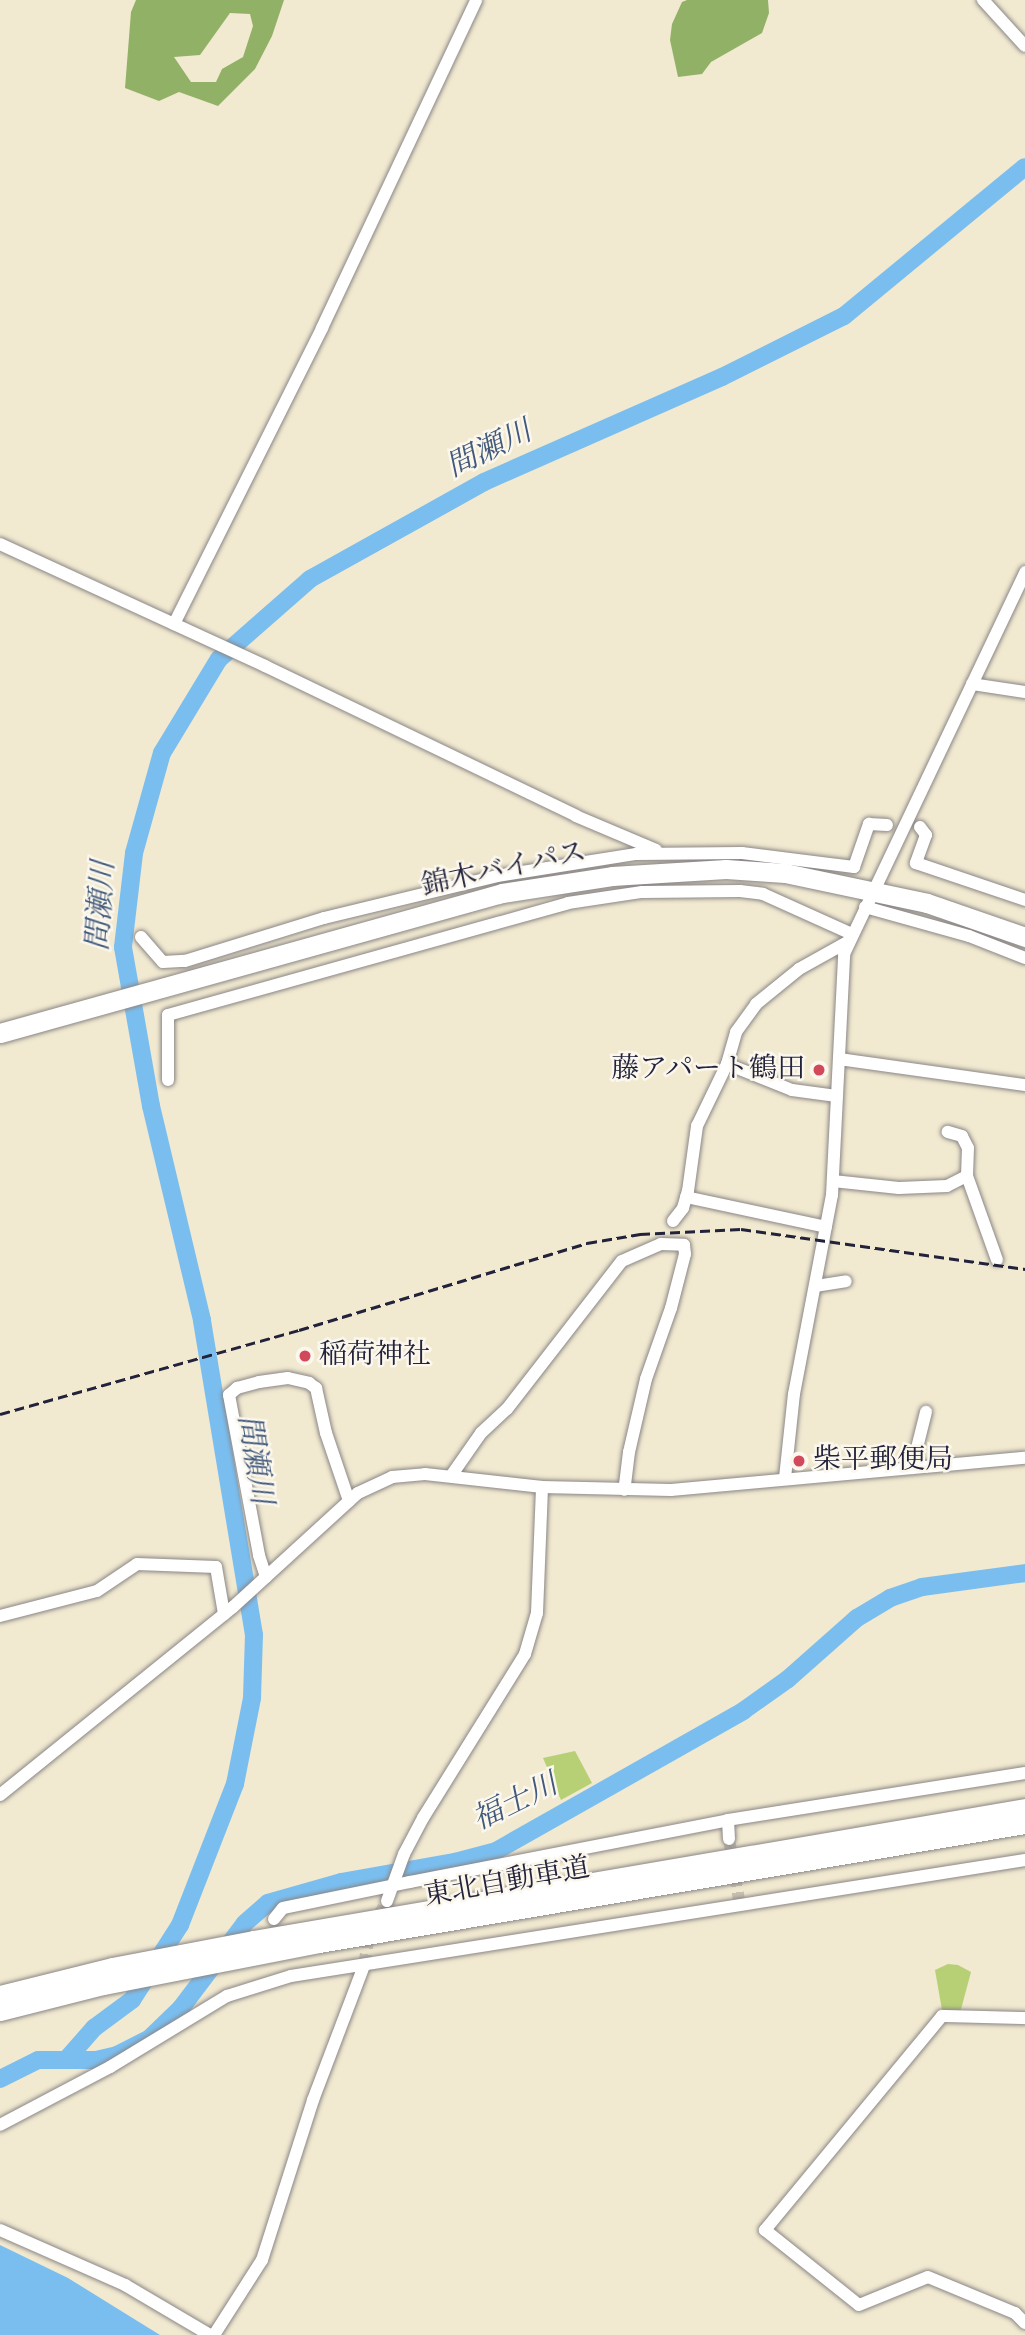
<!DOCTYPE html>
<meta charset="utf-8">
<style>
body{margin:0}
#map{position:relative;width:1025px;height:2335px;overflow:hidden;background:#f1e9d0;font-family:"Sorts Mill Goudy","Noto Serif JP",serif}
div>[style]{position:absolute}
[style*='--x']{left:calc(var(--x)*1px);top:calc(var(--y)*1px);width:calc(var(--w)*1px);rotate:calc(var(--a)*1deg)}
.green>*{inset:0;background:#b7d075}
.forest>*{inset:0;background:#91b266}
.water>*{inset:0;background:#7abef0}
.river>*{height:18px;margin:-9px;padding:0 9px;transform-origin:9px;border-radius:9px;background:#7abef0}
.minor-tunnel>*{height:12px;margin-top:-6px;transform-origin:0;background:repeating-linear-gradient(90deg,#c8c1b2 0 12px,transparent 0 18px)}
.roads{filter:drop-shadow(0 0 2px #8a8686) drop-shadow(0 0 2px #8a8686)}
.minor>*{height:12px;margin:-6px;padding:0 6px;transform-origin:6px;border-radius:6px;background:#fff}
.highway>*{height:19px;margin:-9.5px;padding:0 9.5px;transform-origin:9.5px;border-radius:9.5px;background:#fff}
.rail>*{height:2.5px;margin-top:-1.25px;transform-origin:0;background:repeating-linear-gradient(90deg,#22223b 0 10px,transparent 0 15px)}
.dots>*{width:19px;height:19px;translate:-50% -50%;box-sizing:border-box;border:4px solid #fbf7ec;border-radius:50%}
span{translate:-50% -50%;white-space:nowrap;text-align:center;line-height:1.15;-webkit-text-stroke:5px #fbf7ec;paint-order:stroke}
.street-label{font-size:28px;color:#22223b}
.poi-label{font-size:28px;color:#22223b}
.right{translate:-100% -50%;text-align:right}
.left{translate:0 -50%;text-align:left}
.water-label{font-size:30px;color:#41597a;font-style:italic}
</style>
<div id="map">
<div class="green">
<i style="clip-path:polygon(575px 1751px,592px 1783px,561px 1800px,543px 1758px)"></i>
<i style="clip-path:polygon(948px 1964px,958px 1965px,971px 1972px,960px 2013px,942px 2010px,935px 1970px)"></i>
</div>
<div class="forest">
<i style="clip-path:polygon(evenodd,136px 0,284px 0,272px 36px,255px 69px,218px 106px,179px 92px,159px 101px,125px 88px,131px 12px,136px 0,230px 13px,250px 14px,253px 26px,243px 57px,222px 69px,216px 82px,191px 82px,174px 57px,200px 55px,230px 13px)"></i>
<i style="clip-path:polygon(687px 0,768px 0,769px 13px,762px 33px,711px 62px,702px 74px,678px 77px,670px 40px,672px 24px,682px 2px)"></i>
</div>
<div class="water">
<i style="clip-path:polygon(0 2245px,68px 2278px,160px 2335px,0 2335px)"></i>
</div>
<div class="river">
<i style="--x:66;--y:2060;--w:43;--a:-48.8"></i>
<i style="--x:94;--y:2028;--w:47;--a:-36.4"></i>
<i style="--x:132;--y:2000;--w:89;--a:-57.4"></i>
<i style="--x:180;--y:1925;--w:151;--a:-68.7"></i>
<i style="--x:235;--y:1784;--w:88;--a:-78.8"></i>
<i style="--x:252;--y:1698;--w:63;--a:-88.2"></i>
<i style="--x:254;--y:1635;--w:319;--a:-99.4"></i>
<i style="--x:202;--y:1320;--w:220;--a:-103.4"></i>
<i style="--x:151;--y:1106;--w:161;--a:-100"></i>
<i style="--x:123;--y:947;--w:95;--a:-83.3"></i>
<i style="--x:134;--y:853;--w:104;--a:-74.4"></i>
<i style="--x:162;--y:753;--w:110;--a:-58.8"></i>
<i style="--x:219;--y:659;--w:121;--a:-41.3"></i>
<i style="--x:310;--y:579;--w:199;--a:-29.1"></i>
<i style="--x:484;--y:482;--w:260;--a:-23.8"></i>
<i style="--x:722;--y:377;--w:136;--a:-26.6"></i>
<i style="--x:844;--y:316;--w:234;--a:-39.5"></i>
<i style="--x:0;--y:2079;--w:42;--a:-26.6"></i>
<i style="--x:38;--y:2060;--w:58;--a:0"></i>
<i style="--x:96;--y:2060;--w:22;--a:-13"></i>
<i style="--x:117;--y:2055;--w:36;--a:-27"></i>
<i style="--x:149;--y:2039;--w:45;--a:-44.1"></i>
<i style="--x:181;--y:2008;--w:106;--a:-53"></i>
<i style="--x:245;--y:1923;--w:30;--a:-41"></i>
<i style="--x:268;--y:1903;--w:76;--a:-16"></i>
<i style="--x:341;--y:1882;--w:116;--a:-10"></i>
<i style="--x:455;--y:1862;--w:42;--a:-15"></i>
<i style="--x:496;--y:1851;--w:284;--a:-29.5"></i>
<i style="--x:743;--y:1711;--w:55;--a:-35.4"></i>
<i style="--x:788;--y:1679;--w:92;--a:-41.5"></i>
<i style="--x:857;--y:1618;--w:39;--a:-31"></i>
<i style="--x:890;--y:1598;--w:34;--a:-19"></i>
<i style="--x:922;--y:1587;--w:104;--a:-7.7"></i>
</div>
<div class="minor-tunnel">
<i style="--x:729;--y:1839;--w:62;--a:80.7"></i>
<i style="--x:364;--y:1966;--w:33;--a:-81"></i>
<i style="--x:369;--y:1933;--w:37;--a:-61"></i>
</div>
<div class="roads">
<div class="minor">
<i style="--x:983;--y:0;--w:62;--a:47.6"></i>
<i style="--x:0;--y:544;--w:292;--a:24.7"></i>
<i style="--x:265;--y:666;--w:345;--a:25.7"></i>
<i style="--x:576;--y:816;--w:87;--a:23"></i>
<i style="--x:174;--y:624;--w:331;--a:-63.4"></i>
<i style="--x:322;--y:328;--w:362;--a:-64.8"></i>
<i style="--x:972;--y:684;--w:54;--a:8.6"></i>
<i style="--x:920;--y:827;--w:10;--a:53"></i>
<i style="--x:926;--y:835;--w:30;--a:110"></i>
<i style="--x:916;--y:863;--w:115;--a:18.7"></i>
<i style="--x:865;--y:907;--w:108;--a:15.6"></i>
<i style="--x:969;--y:936;--w:60;--a:21.4"></i>
<i style="--x:141;--y:937;--w:33;--a:49"></i>
<i style="--x:163;--y:962;--w:22;--a:-3"></i>
<i style="--x:185;--y:961;--w:145;--a:-17.2"></i>
<i style="--x:324;--y:918;--w:178;--a:-13.6"></i>
<i style="--x:497;--y:876;--w:141;--a:-9"></i>
<i style="--x:636;--y:854;--w:106;--a:-0.5"></i>
<i style="--x:742;--y:853;--w:113;--a:7.1"></i>
<i style="--x:854;--y:867;--w:46;--a:-70.8"></i>
<i style="--x:869;--y:824;--w:18;--a:3"></i>
<i style="--x:839;--y:1059;--w:188;--a:8"></i>
<i style="--x:727;--y:1064;--w:70;--a:21.8"></i>
<i style="--x:792;--y:1090;--w:45;--a:7.6"></i>
<i style="--x:168;--y:1080;--w:65;--a:-90"></i>
<i style="--x:168;--y:1015;--w:415;--a:-15.6"></i>
<i style="--x:568;--y:903;--w:75;--a:-8.5"></i>
<i style="--x:642;--y:892;--w:98;--a:-0.6"></i>
<i style="--x:740;--y:891;--w:23;--a:7"></i>
<i style="--x:763;--y:894;--w:98;--a:24.2"></i>
<i style="--x:967;--y:1176;--w:89;--a:70.3"></i>
<i style="--x:833;--y:1181;--w:66;--a:6.1"></i>
<i style="--x:899;--y:1188;--w:48;--a:-2.4"></i>
<i style="--x:947;--y:1186;--w:22;--a:-27"></i>
<i style="--x:967;--y:1176;--w:28;--a:-88"></i>
<i style="--x:968;--y:1148;--w:13;--a:-117"></i>
<i style="--x:962;--y:1136;--w:15;--a:-164"></i>
<i style="--x:686;--y:1197;--w:143;--a:12.1"></i>
<i style="--x:673;--y:1221;--w:16;--a:-52"></i>
<i style="--x:683;--y:1208;--w:18;--a:-74"></i>
<i style="--x:688;--y:1191;--w:66;--a:-82.1"></i>
<i style="--x:697;--y:1126;--w:69;--a:-64.2"></i>
<i style="--x:727;--y:1064;--w:33;--a:-74"></i>
<i style="--x:736;--y:1032;--w:34;--a:-54"></i>
<i style="--x:756;--y:1004;--w:55;--a:-39.1"></i>
<i style="--x:799;--y:969;--w:57;--a:-29.2"></i>
<i style="--x:816;--y:1286;--w:30;--a:-9"></i>
<i style="--x:912;--y:1468;--w:58;--a:-76"></i>
<i style="--x:451;--y:1476;--w:52;--a:-55.1"></i>
<i style="--x:481;--y:1433;--w:35;--a:-43"></i>
<i style="--x:507;--y:1409;--w:187;--a:-52.2"></i>
<i style="--x:622;--y:1261;--w:43;--a:-23.6"></i>
<i style="--x:661;--y:1244;--w:23;--a:2"></i>
<i style="--x:684;--y:1245;--w:9;--a:84"></i>
<i style="--x:685;--y:1254;--w:56;--a:104.5"></i>
<i style="--x:671;--y:1308;--w:75;--a:109.4"></i>
<i style="--x:646;--y:1379;--w:75;--a:103.1"></i>
<i style="--x:629;--y:1452;--w:38;--a:97"></i>
<i style="--x:785;--y:1478;--w:84;--a:-83.9"></i>
<i style="--x:794;--y:1394;--w:203;--a:-79.2"></i>
<i style="--x:832;--y:1195;--w:241;--a:-87.1"></i>
<i style="--x:844;--y:954;--w:423;--a:-64.6"></i>
<i style="--x:266;--y:1577;--w:23;--a:-108"></i>
<i style="--x:259;--y:1555;--w:163;--a:-100.6"></i>
<i style="--x:229;--y:1395;--w:11;--a:-41"></i>
<i style="--x:237;--y:1388;--w:23;--a:-15"></i>
<i style="--x:259;--y:1382;--w:29;--a:-8"></i>
<i style="--x:288;--y:1378;--w:22;--a:13"></i>
<i style="--x:309;--y:1383;--w:9;--a:36"></i>
<i style="--x:316;--y:1388;--w:46;--a:77.5"></i>
<i style="--x:326;--y:1433;--w:72;--a:71.3"></i>
<i style="--x:0;--y:1616;--w:100;--a:-14.5"></i>
<i style="--x:97;--y:1591;--w:48;--a:-34"></i>
<i style="--x:137;--y:1564;--w:79;--a:2.2"></i>
<i style="--x:216;--y:1567;--w:48;--a:80.3"></i>
<i style="--x:0;--y:1795;--w:299;--a:-38.9"></i>
<i style="--x:233;--y:1607;--w:169;--a:-42.4"></i>
<i style="--x:358;--y:1493;--w:38;--a:-25"></i>
<i style="--x:392;--y:1477;--w:33;--a:-5"></i>
<i style="--x:425;--y:1474;--w:118;--a:6.3"></i>
<i style="--x:542;--y:1487;--w:129;--a:1.3"></i>
<i style="--x:671;--y:1490;--w:355;--a:-5.2"></i>
<i style="--x:728;--y:1820;--w:19;--a:87"></i>
<i style="--x:387;--y:1901;--w:50;--a:-70.1"></i>
<i style="--x:404;--y:1854;--w:41;--a:-62.2"></i>
<i style="--x:423;--y:1818;--w:193;--a:-58.1"></i>
<i style="--x:525;--y:1654;--w:43;--a:-73.7"></i>
<i style="--x:537;--y:1613;--w:126;--a:-87.7"></i>
<i style="--x:274;--y:1919;--w:14;--a:-51"></i>
<i style="--x:283;--y:1908;--w:130;--a:-11.6"></i>
<i style="--x:410;--y:1882;--w:324;--a:-11"></i>
<i style="--x:728;--y:1820;--w:301;--a:-9"></i>
<i style="--x:1025;--y:2018;--w:83;--a:-178.6"></i>
<i style="--x:942;--y:2016;--w:278;--a:129.6"></i>
<i style="--x:765;--y:2230;--w:120;--a:38.6"></i>
<i style="--x:859;--y:2305;--w:74;--a:-22.1"></i>
<i style="--x:928;--y:2277;--w:94;--a:22.5"></i>
<i style="--x:1015;--y:2313;--w:14;--a:45"></i>
<i style="--x:0;--y:2125;--w:124;--a:-27.8"></i>
<i style="--x:110;--y:2067;--w:137;--a:-31.3"></i>
<i style="--x:227;--y:1996;--w:67;--a:-17.4"></i>
<i style="--x:291;--y:1976;--w:743;--a:-8.98"></i>
<i style="--x:0;--y:2230;--w:137;--a:23.7"></i>
<i style="--x:125;--y:2285;--w:99;--a:30.5"></i>
<i style="--x:214;--y:2335;--w:89;--a:-57.4"></i>
<i style="--x:262;--y:2260;--w:168;--a:-72.3"></i>
<i style="--x:313;--y:2100;--w:143;--a:-69.2"></i>
</div>
<div class="highway">
<i style="--x:0;--y:1033;--w:521;--a:-15.58"></i>
<i style="--x:502;--y:893;--w:111;--a:-8.8"></i>
<i style="--x:612;--y:876;--w:114;--a:-3.5"></i>
<i style="--x:726;--y:869;--w:59;--a:3.9"></i>
<i style="--x:785;--y:873;--w:145;--a:11.9"></i>
<i style="--x:927;--y:903;--w:104;--a:19.1"></i>
<i style="--x:0;--y:1995;--w:115;--a:-14"></i>
<i style="--x:112;--y:1967;--w:144;--a:-10.8"></i>
<i style="--x:253;--y:1940;--w:783;--a:-9.7"></i>
<i style="--x:0;--y:2011;--w:106;--a:-14.2"></i>
<i style="--x:103;--y:1985;--w:220;--a:-11"></i>
<i style="--x:319;--y:1943;--w:716;--a:-9.57"></i>
</div>
</div>
<div class="rail">
<i style="--x:0;--y:1414;--w:311;--a:-15.7"></i>
<i style="--x:299;--y:1330;--w:301;--a:-16.8"></i>
<i style="--x:587;--y:1243;--w:54;--a:-9.6"></i>
<i style="--x:640;--y:1234;--w:101;--a:-2.8"></i>
<i style="--x:741;--y:1229;--w:287;--a:8"></i>
</div>
<div class="dots">
<i style="left:819px;top:1070px;background:#d1495b"></i>
<i style="left:305px;top:1356px;background:#d1495b"></i>
<i style="left:799px;top:1461px;background:#d1495b"></i>
</div>
<div class="street-label">
<span style="left:504px;top:870px;rotate:-12deg">錦木バイパス</span>
<span style="left:507px;top:1883px;rotate:-10deg">東北自動車道</span>
</div>
<div class="poi-label">
<span class="right" style="left:805px;top:1070px">藤アパート鶴田</span>
<span class="left" style="left:319px;top:1356px">稲荷神社</span>
<span class="left" style="left:813px;top:1461px">柴平郵便局</span>
</div>
<div class="water-label">
<span style="left:490px;top:451px;rotate:-26deg">間瀬川</span>
<span style="left:103px;top:906px;rotate:-86deg">間瀬川</span>
<span style="left:253px;top:1460px;rotate:81deg">間瀬川</span>
<span style="left:516px;top:1804px;rotate:-26deg">福士川</span>
</div>
</div>
